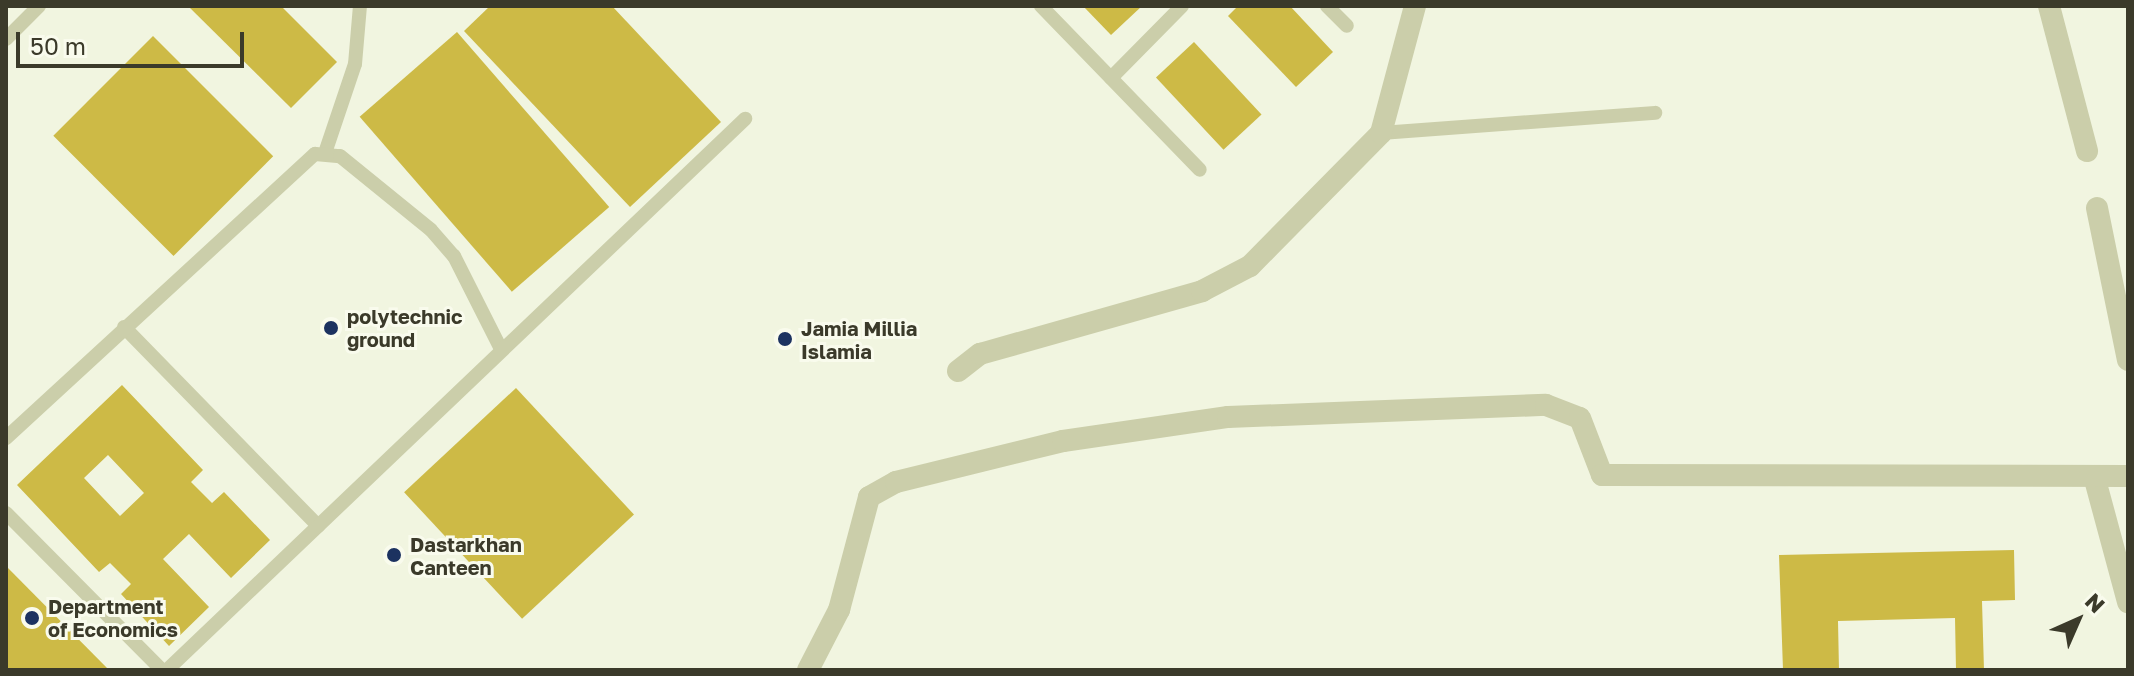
<!DOCTYPE html>
<style>
body{margin:0}
#map{position:relative;width:2134px;height:676px;overflow:hidden;background:#f1f5e0;font-family:"Golos Text",sans-serif}
div>[style]{position:absolute}
[style*='--x']{left:calc(var(--x)*1px);top:calc(var(--y)*1px);width:calc(var(--w)*1px);rotate:calc(var(--a)*1deg)}
.building>*{inset:0;background:#cdba46;transform-origin:0 0}
.service>*{height:14px;margin:-7px;padding:0 7px;transform-origin:7px;border-radius:7px;background:#cbceaa}
.minor>*{height:22px;margin:-11px;padding:0 11px;transform-origin:11px;border-radius:11px;background:#cbceaa}
.dots>*{width:22px;height:22px;translate:-50% -50%;box-sizing:border-box;border:4px solid #f9fbed;border-radius:50%}
span{translate:-50% -50%;white-space:nowrap;text-align:center;line-height:1.15;-webkit-text-stroke:6px #f9fbed;paint-order:stroke}
.poi-label{font-size:20px;color:#3b3a2a;font-weight:700}
.left{translate:0 -50%;text-align:left}
.frame{position:absolute;inset:0;border:8px solid #3b3a2a;pointer-events:none}
.north{position:absolute;left:2038px;top:580px;width:80px;height:80px;-webkit-text-stroke:6px #f9fbed;paint-order:stroke;rotate:45deg;font-size:22px;font-weight:700;line-height:32px;text-align:center;color:#3b3a2a}
.north::after{content:'';display:block;margin:auto;width:28px;height:36px;background:#3b3a2a;clip-path:polygon(50% 0,100% 100%,50% 72%,0 100%)}
.scale{position:absolute;left:16px;top:32px;width:228px;height:36px;box-sizing:border-box;border:4px solid #3b3a2a;border-top:0;padding-left:10px;font-size:24px;line-height:28px;white-space:nowrap;color:#3b3a2a;-webkit-text-stroke:6px #f9fbed;paint-order:stroke}
</style>
<div id="map">
<div class="building">
<i style="clip-path:polygon(188px 6px,281px 6px,337px 62px,291px 108px)"></i>
<i style="clip-path:polygon(490px 6px,612px 6px,721px 122px,630px 207px,464px 31px)"></i>
<i style="clip-path:polygon(1083px 6px,1142px 6px,1111px 35px)"></i>
<i style="clip-path:polygon(1238px 6px,1290px 6px,1333px 52px,1296px 87px,1228px 16px)"></i>
<i style="left:457px;top:32px;width:232px;height:129px;rotate:49deg"></i>
<i style="left:153px;top:36px;width:170px;height:141px;rotate:45deg"></i>
<i style="left:1194px;top:42px;width:99px;height:52px;rotate:47deg"></i>
<i style="clip-path:polygon(evenodd,122px 385px,203px 470px,191px 482px,212px 503px,224px 492px,270px 540px,231px 578px,189px 534px,163px 559px,209px 607px,169px 646px,121px 594px,131px 584px,110px 563px,99px 572px,17px 485px,122px 385px,108px 455px,144px 493px,120px 516px,84px 478px,108px 455px)"></i>
<i style="left:516px;top:388px;width:173px;height:153px;rotate:47deg"></i>
<i style="clip-path:polygon(2014px 550px,2015px 600px,1982px 601px,1984px 670px,1956px 670px,1955px 618px,1838px 621px,1839px 670px,1783px 670px,1779px 555px)"></i>
<i style="clip-path:polygon(6px 566px,109px 670px,6px 670px)"></i>
</div>
<div class="service">
<i style="--x:1041;--y:6;--w:228;--a:45.9"></i>
<i style="--x:1327;--y:6;--w:28;--a:45"></i>
<i style="--x:6;--y:39;--w:47;--a:-45"></i>
<i style="--x:1111;--y:78;--w:101;--a:-45.4"></i>
<i style="--x:1381;--y:133;--w:275;--a:-4.2"></i>
<i style="--x:325;--y:153;--w:94;--a:-71.4"></i>
<i style="--x:355;--y:64;--w:58;--a:-85.1"></i>
<i style="--x:124;--y:327;--w:278;--a:45.7"></i>
<i style="--x:6;--y:438;--w:420;--a:-42.6"></i>
<i style="--x:315;--y:154;--w:25;--a:5"></i>
<i style="--x:340;--y:156;--w:117;--a:39.1"></i>
<i style="--x:431;--y:230;--w:35;--a:49"></i>
<i style="--x:454;--y:256;--w:102;--a:63.2"></i>
<i style="--x:6;--y:513;--w:221;--a:45.2"></i>
<i style="--x:167;--y:670;--w:799;--a:-43.63"></i>
</div>
<div class="minor">
<i style="--x:2049;--y:6;--w:150;--a:75.3"></i>
<i style="--x:2097;--y:208;--w:155;--a:78.5"></i>
<i style="--x:958;--y:371;--w:28;--a:-38"></i>
<i style="--x:980;--y:354;--w:231;--a:-15.8"></i>
<i style="--x:1202;--y:291;--w:54;--a:-27.5"></i>
<i style="--x:1250;--y:266;--w:187;--a:-45.4"></i>
<i style="--x:1381;--y:133;--w:131;--a:-75"></i>
<i style="--x:2094;--y:476;--w:131;--a:74.9"></i>
<i style="--x:808;--y:670;--w:68;--a:-62.7"></i>
<i style="--x:839;--y:610;--w:117;--a:-75.1"></i>
<i style="--x:869;--y:497;--w:31;--a:-29"></i>
<i style="--x:896;--y:482;--w:172;--a:-13.8"></i>
<i style="--x:1063;--y:441;--w:167;--a:-8.3"></i>
<i style="--x:1228;--y:417;--w:318;--a:-2.2"></i>
<i style="--x:1546;--y:405;--w:36;--a:21"></i>
<i style="--x:1580;--y:418;--w:61;--a:68.9"></i>
<i style="--x:1602;--y:475;--w:526;--a:0.11"></i>
</div>
<div class="dots">
<i style="left:331px;top:328px;background:#1c3260"></i>
<i style="left:785px;top:339px;background:#1c3260"></i>
<i style="left:394px;top:555px;background:#1c3260"></i>
<i style="left:32px;top:618px;background:#1c3260"></i>
</div>
<div class="poi-label">
<span class="left" style="left:347px;top:328px">polytechnic<br>ground</span>
<span class="left" style="left:801px;top:340px">Jamia Millia<br>Islamia</span>
<span class="left" style="left:410px;top:556px">Dastarkhan<br>Canteen</span>
<span class="left" style="left:48px;top:618px">Department<br>of Economics</span>
</div>
<div class="frame"></div>
<div class="north">N</div>
<div class="scale">50 m</div>
</div>
